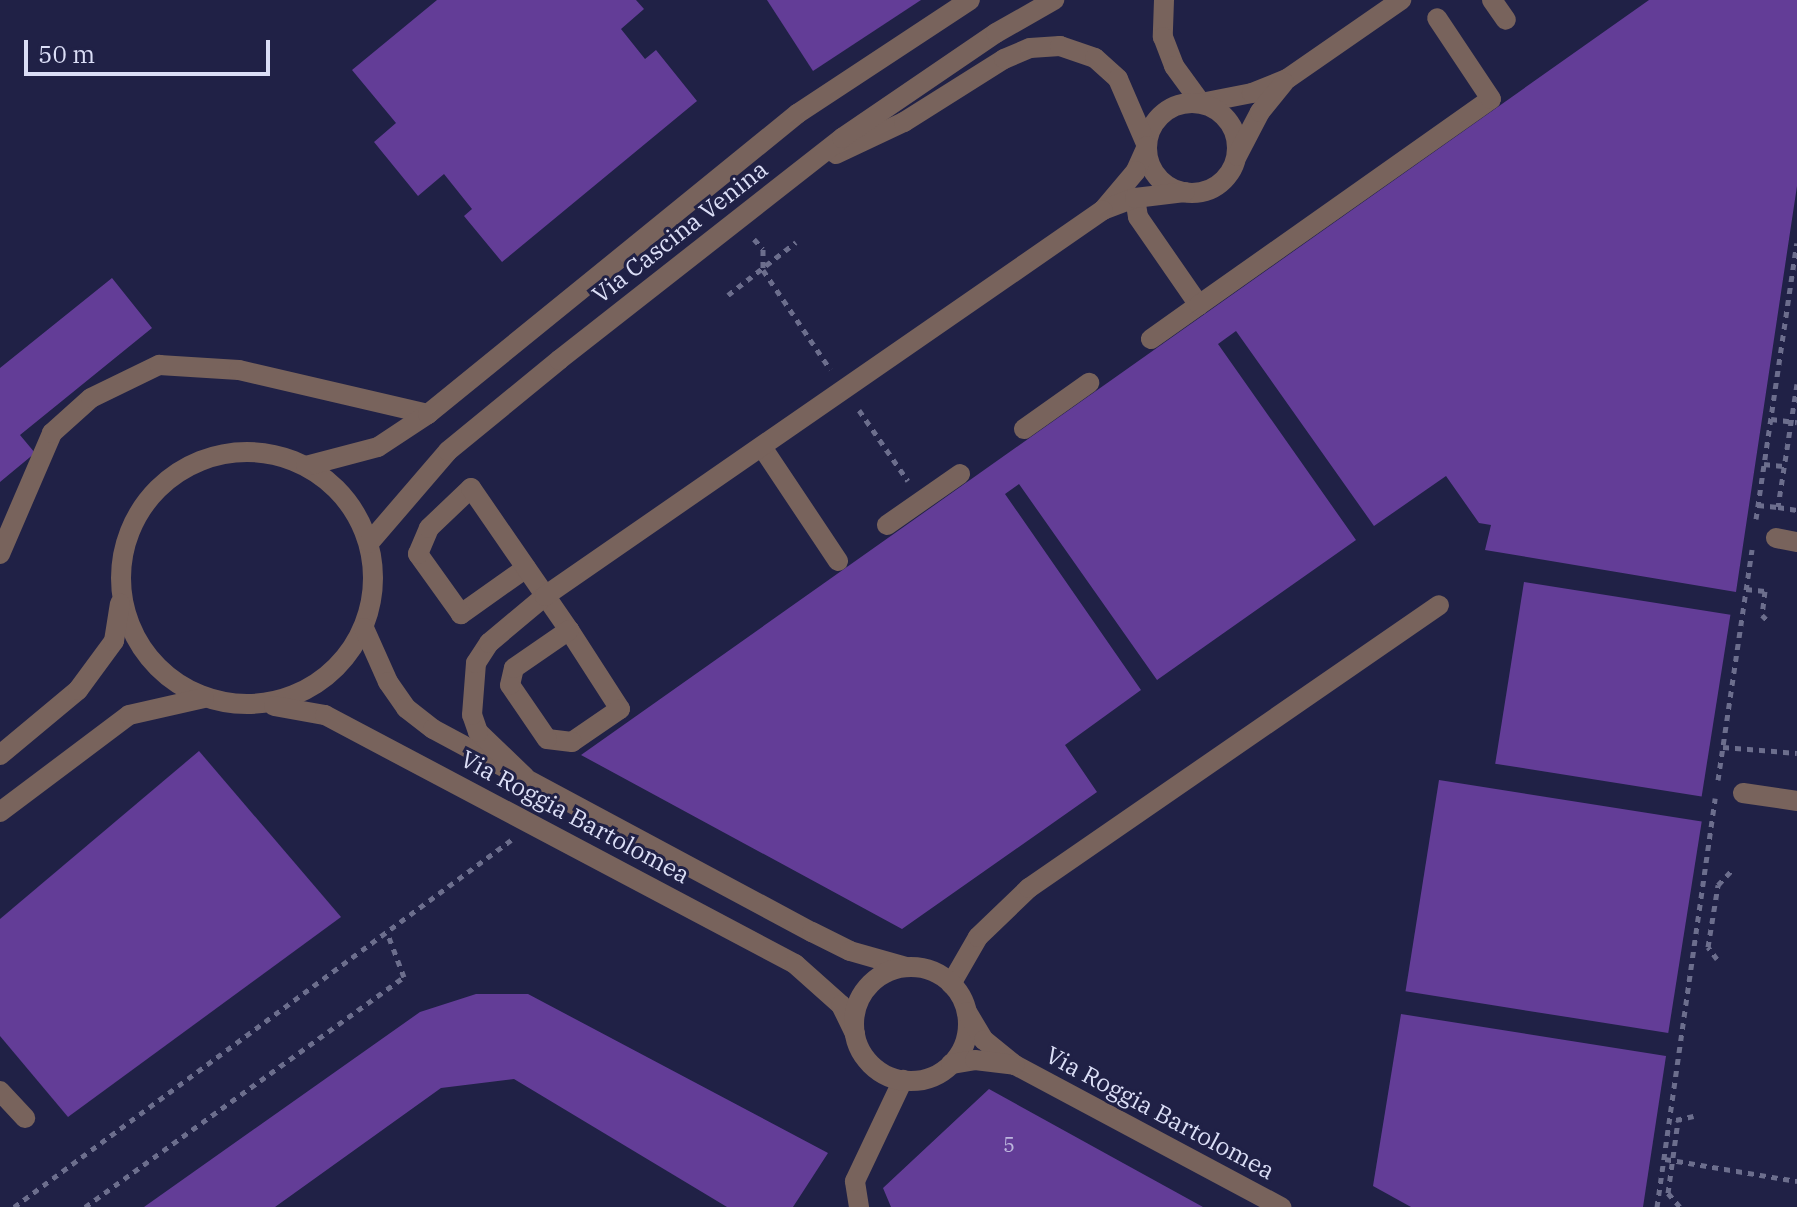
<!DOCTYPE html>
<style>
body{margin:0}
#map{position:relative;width:1797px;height:1207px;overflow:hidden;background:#202146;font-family:"IBM Plex Serif",serif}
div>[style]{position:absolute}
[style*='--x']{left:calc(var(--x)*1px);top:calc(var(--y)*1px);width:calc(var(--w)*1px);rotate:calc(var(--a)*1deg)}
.building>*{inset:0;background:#633d97;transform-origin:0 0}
.path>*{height:5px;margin-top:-2.5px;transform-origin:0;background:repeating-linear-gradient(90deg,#6c6e8d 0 6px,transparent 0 12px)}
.service>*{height:20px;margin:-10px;padding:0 10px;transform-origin:10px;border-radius:10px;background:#78635c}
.minor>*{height:20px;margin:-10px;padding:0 10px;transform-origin:10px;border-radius:10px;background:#78635c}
.minor>.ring{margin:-10px;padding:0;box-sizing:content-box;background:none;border:20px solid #78635c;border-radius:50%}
span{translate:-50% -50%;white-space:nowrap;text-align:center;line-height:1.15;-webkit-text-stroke:6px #202146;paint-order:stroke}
.number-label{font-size:20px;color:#bdb6de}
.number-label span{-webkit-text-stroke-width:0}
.street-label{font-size:24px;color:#dbdef6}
.scale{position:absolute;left:24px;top:40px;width:246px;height:36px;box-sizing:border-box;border:4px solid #dbdef6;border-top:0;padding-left:10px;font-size:24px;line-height:28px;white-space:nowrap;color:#dbdef6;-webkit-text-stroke:6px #202146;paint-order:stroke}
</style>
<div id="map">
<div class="building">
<i style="clip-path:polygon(437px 0,636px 0,644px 9px,621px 29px,645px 59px,656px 50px,697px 101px,502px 262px,464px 216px,472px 209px,444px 174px,418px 196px,374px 142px,396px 123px,352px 70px)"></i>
<i style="clip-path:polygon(767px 0,921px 0,813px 71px)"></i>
<i style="clip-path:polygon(1649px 0,1797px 0,1797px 186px,1736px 592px,1485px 550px,1491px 525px,1479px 523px,1446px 476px,1374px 526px,1236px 331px,1218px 344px,1356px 540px,1157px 680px,1019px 484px,1005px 494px,1141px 690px,1065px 745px,1097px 792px,902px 929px,581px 755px)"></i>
<i style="clip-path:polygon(112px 278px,152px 328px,20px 435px,35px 453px,0 482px,0 368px)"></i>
<i style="left:1524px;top:582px;width:209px;height:184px;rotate:9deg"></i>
<i style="clip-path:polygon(199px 751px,341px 917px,68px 1117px,0 1036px,0 919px)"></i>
<i style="left:1439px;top:780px;width:266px;height:214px;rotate:9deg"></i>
<i style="clip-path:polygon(476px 994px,528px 994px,828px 1153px,793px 1207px,727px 1207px,514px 1079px,441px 1088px,275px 1207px,144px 1207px,420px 1012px)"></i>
<i style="clip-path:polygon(1401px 1014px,1666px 1056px,1643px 1207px,1411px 1207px,1373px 1186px)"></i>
<i style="clip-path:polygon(989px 1089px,1123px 1163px,1203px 1207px,891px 1207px,883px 1188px)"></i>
</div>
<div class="path">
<i style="--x:754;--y:239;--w:13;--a:48"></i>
<i style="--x:763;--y:249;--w:21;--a:90"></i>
<i style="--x:763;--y:270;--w:120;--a:55.9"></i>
<i style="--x:728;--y:295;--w:86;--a:-37.9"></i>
<i style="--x:1797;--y:384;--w:124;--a:98.8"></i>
<i style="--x:1778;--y:507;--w:19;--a:9"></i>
<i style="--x:859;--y:410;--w:86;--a:55.4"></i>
<i style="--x:1771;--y:419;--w:26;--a:7"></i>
<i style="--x:1764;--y:464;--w:20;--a:6"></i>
<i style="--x:1758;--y:505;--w:20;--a:6"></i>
<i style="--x:1756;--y:519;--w:279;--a:-81.6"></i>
<i style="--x:1746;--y:589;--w:19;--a:6"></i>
<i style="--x:1765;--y:591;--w:24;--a:97"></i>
<i style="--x:1762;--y:615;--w:11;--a:45"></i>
<i style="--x:1723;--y:747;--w:74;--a:4.6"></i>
<i style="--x:1718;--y:780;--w:233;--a:-81.6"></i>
<i style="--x:1717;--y:959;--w:15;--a:-127"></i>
<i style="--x:1708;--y:947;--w:63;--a:-80.8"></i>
<i style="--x:1718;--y:885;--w:19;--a:-47"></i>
<i style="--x:1676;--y:1120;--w:18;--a:-13"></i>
<i style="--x:1665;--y:1159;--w:134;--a:9.5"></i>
<i style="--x:1668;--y:1193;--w:73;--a:-82.1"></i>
<i style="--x:1668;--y:1193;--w:18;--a:49"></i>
<i style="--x:14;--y:1207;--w:618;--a:-36.44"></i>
<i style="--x:85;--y:1207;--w:393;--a:-35.8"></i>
<i style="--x:404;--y:977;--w:48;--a:-110.7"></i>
<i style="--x:1657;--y:1207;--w:413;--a:-81.9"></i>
</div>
<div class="service">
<i style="--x:1492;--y:0;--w:24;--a:55"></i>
<i style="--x:1135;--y:198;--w:19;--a:81"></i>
<i style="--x:1138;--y:217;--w:107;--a:55.3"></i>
<i style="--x:1199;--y:305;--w:59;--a:144.7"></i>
<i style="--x:1199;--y:305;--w:357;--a:-35.2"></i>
<i style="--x:1491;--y:99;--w:97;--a:-123.7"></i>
<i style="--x:1024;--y:429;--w:80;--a:-35.3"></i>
<i style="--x:762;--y:447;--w:137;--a:56.3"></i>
<i style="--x:887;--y:525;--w:89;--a:-34.9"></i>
<i style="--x:1776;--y:538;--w:21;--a:11"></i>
<i style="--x:0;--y:554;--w:132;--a:-66.7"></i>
<i style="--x:52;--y:433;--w:52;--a:-41.9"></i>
<i style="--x:91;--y:398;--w:76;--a:-25.9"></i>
<i style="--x:159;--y:365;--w:80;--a:3.6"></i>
<i style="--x:239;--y:370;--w:194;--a:13.1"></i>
<i style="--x:526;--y:568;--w:80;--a:144.7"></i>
<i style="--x:461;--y:614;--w:74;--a:-125.6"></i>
<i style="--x:418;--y:554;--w:28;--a:-67"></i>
<i style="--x:429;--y:528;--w:58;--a:-43.6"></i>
<i style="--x:471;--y:488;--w:173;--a:55.4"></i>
<i style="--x:569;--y:630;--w:94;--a:57.2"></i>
<i style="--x:620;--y:709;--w:58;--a:145.5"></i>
<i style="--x:572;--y:742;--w:25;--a:-173"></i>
<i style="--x:547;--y:739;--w:65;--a:-124.4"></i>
<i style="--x:510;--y:685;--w:17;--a:-77"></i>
<i style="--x:514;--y:668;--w:67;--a:-34.6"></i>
<i style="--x:1743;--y:793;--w:55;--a:8.4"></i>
<i style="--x:951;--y:984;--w:54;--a:-60.1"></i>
<i style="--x:978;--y:937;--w:71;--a:-43.9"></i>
<i style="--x:1029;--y:888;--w:498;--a:-34.6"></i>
<i style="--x:0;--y:1091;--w:37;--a:47"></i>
<i style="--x:859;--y:1207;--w:26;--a:-99"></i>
<i style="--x:855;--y:1181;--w:112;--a:-64.6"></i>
</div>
<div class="minor">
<i style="--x:1164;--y:0;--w:37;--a:92"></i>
<i style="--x:1163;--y:37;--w:31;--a:69"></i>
<i style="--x:1174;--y:66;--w:46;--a:53.9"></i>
<i style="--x:1201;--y:103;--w:52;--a:-11.1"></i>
<i style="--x:1252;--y:93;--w:38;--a:-22"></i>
<i style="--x:1287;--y:79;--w:139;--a:-34.7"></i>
<i class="ring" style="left:1147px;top:103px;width:70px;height:70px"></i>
<i style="--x:836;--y:154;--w:75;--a:-25.2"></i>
<i style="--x:904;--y:122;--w:118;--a:-32.2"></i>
<i style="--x:1004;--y:59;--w:28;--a:-23"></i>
<i style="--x:1030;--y:48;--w:30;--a:-4"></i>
<i style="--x:1060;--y:46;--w:37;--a:19"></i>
<i style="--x:1095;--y:58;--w:31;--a:42"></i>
<i style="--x:1118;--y:79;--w:73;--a:66.6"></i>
<i style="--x:1147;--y:146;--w:27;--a:114"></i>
<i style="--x:1136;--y:171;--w:51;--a:130.2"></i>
<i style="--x:1103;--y:210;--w:34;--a:-21"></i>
<i style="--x:1135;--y:198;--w:50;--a:-6.8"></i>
<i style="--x:1237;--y:156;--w:50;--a:-62.4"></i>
<i style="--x:1260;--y:112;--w:38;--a:-51"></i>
<i class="ring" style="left:121px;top:452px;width:232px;height:232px"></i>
<i style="--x:306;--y:466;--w:74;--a:-14.8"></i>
<i style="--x:378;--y:447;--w:60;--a:-33.4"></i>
<i style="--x:428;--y:414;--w:476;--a:-39.1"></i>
<i style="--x:797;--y:114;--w:207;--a:-33.4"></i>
<i style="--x:369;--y:543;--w:121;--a:-49.3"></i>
<i style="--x:448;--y:451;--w:144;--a:-39.3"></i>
<i style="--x:559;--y:360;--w:360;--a:-38.1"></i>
<i style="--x:842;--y:138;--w:186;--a:-34.3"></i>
<i style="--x:996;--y:33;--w:67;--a:-29.6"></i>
<i style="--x:364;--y:628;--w:59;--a:66"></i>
<i style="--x:388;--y:682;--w:32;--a:55"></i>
<i style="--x:406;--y:708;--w:34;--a:38"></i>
<i style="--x:433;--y:729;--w:430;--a:28.2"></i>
<i style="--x:812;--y:932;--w:42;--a:26.6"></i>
<i style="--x:850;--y:951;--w:58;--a:15.9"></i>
<i style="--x:274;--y:706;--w:52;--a:10"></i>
<i style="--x:325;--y:715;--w:532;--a:27.91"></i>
<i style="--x:795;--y:964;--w:62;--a:41.7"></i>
<i style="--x:841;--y:1005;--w:32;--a:64"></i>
<i style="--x:0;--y:755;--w:102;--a:-39.8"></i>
<i style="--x:78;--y:690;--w:61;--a:-53.7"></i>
<i style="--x:114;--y:641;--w:38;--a:-81"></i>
<i style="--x:525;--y:777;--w:65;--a:-136.2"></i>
<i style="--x:478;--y:732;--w:18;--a:-109"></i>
<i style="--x:472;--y:715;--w:52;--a:-85.6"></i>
<i style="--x:476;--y:663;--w:24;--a:-57"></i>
<i style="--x:489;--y:643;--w:73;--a:-40"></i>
<i style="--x:545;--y:596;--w:678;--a:-34.67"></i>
<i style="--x:0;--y:812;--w:161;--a:-36.9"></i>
<i style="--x:129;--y:715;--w:77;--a:-12.8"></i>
<i class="ring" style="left:854px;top:967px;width:94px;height:94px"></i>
<i style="--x:967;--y:1012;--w:33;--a:59"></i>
<i style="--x:984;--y:1040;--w:40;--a:39"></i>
<i style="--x:1015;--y:1065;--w:302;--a:28.1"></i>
<i style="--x:951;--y:1064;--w:24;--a:-9"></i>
<i style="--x:975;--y:1060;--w:40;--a:7.1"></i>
</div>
<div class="number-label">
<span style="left:1009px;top:1144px">5</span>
</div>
<div class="street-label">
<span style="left:680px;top:232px;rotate:-38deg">Via Cascina Venina</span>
<span style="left:575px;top:817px;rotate:28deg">Via Roggia Bartolomea</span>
<span style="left:1160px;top:1113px;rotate:28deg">Via Roggia Bartolomea</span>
</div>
<div class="scale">50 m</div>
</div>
